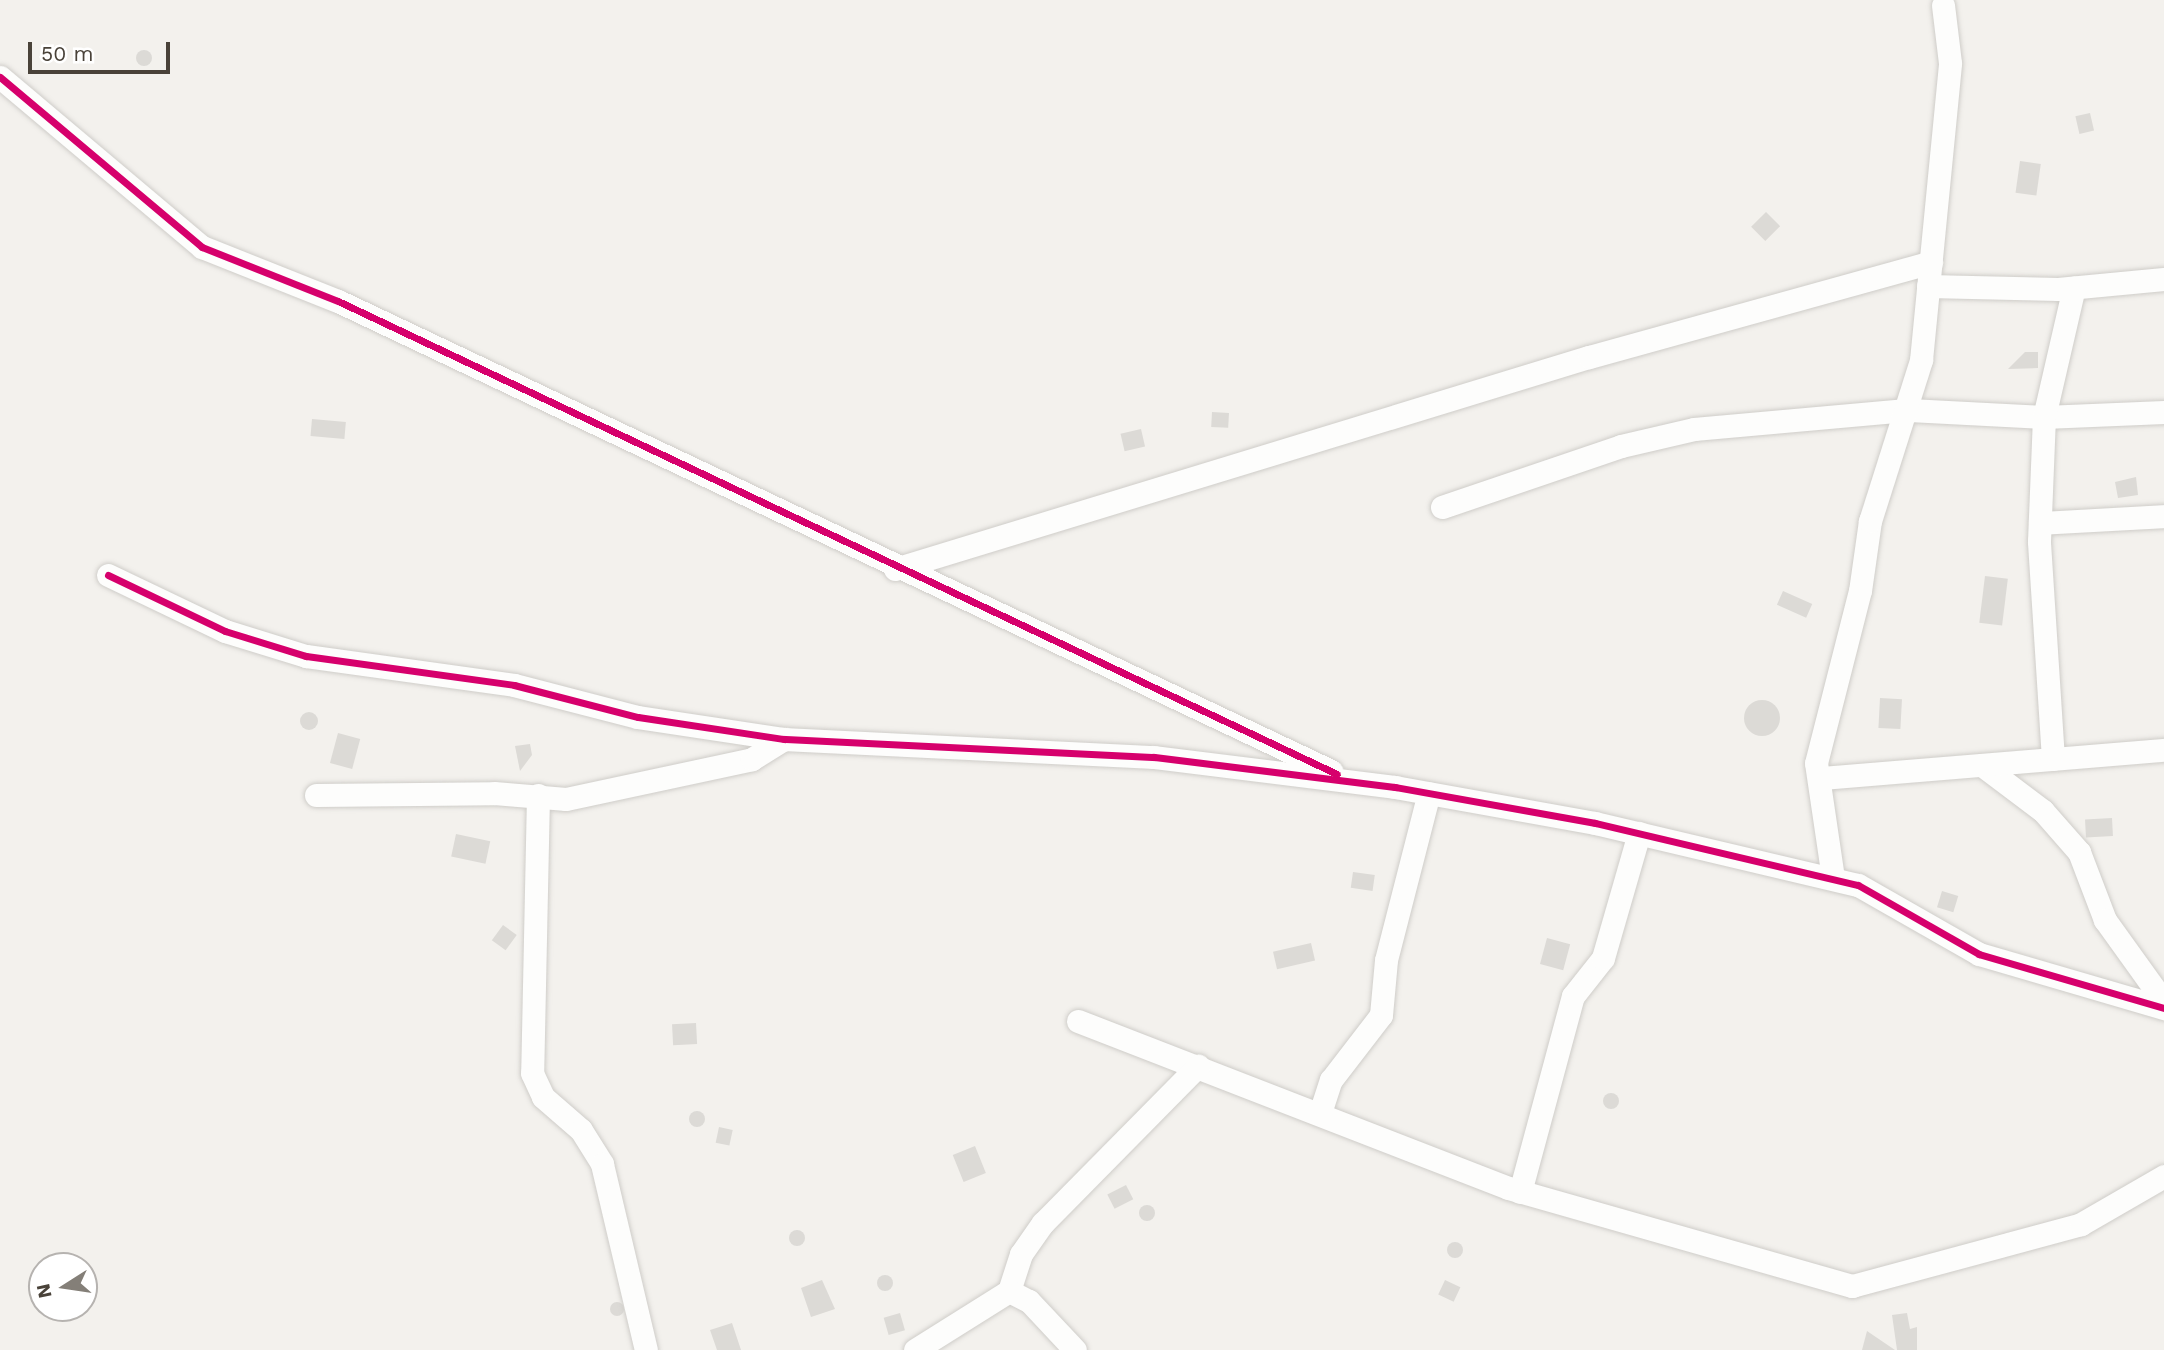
<!DOCTYPE html>
<style>
body{margin:0}
#map{position:relative;width:2164px;height:1350px;overflow:hidden;background:#f3f1ed;font-family:"Work Sans",sans-serif}
div>[style]{position:absolute}
[style*='--x']{left:calc(var(--x)*1px);top:calc(var(--y)*1px);width:calc(var(--w)*1px);rotate:calc(var(--a)*1deg)}
.building>*{inset:0;background:#dcdad6;transform-origin:0 0}
.round{border-radius:50%}
.roads{filter:drop-shadow(0 0 2px #cfcdc9) drop-shadow(0 0 2px #cfcdc9)}
.minor>*{height:23px;margin:-11.5px;padding:0 11.5px;transform-origin:11.5px;border-radius:11.5px;background:#fdfdfc}
.cycleway>*{height:7px;margin:-3.5px;padding:0 3.5px;transform-origin:3.5px;border-radius:3.5px;background:#d6006c}
span{translate:-50% -50%;white-space:nowrap;text-align:center;line-height:1.15;-webkit-text-stroke:7px #fff;paint-order:stroke}
.north{position:absolute;left:28px;top:1252px;width:70px;height:70px;box-sizing:border-box;background:#fff;border:2px solid #b6b3b0;border-radius:50%;rotate:258deg;font-size:19px;font-weight:700;line-height:28px;text-align:center;color:#494239}
.north::after{content:'';display:block;margin:auto;width:24px;height:32px;background:#847f78;clip-path:polygon(50% 0,100% 100%,50% 72%,0 100%)}
.scale{position:absolute;left:28px;top:42px;width:142px;height:32px;box-sizing:border-box;border:4px solid #494239;border-top:0;padding-left:9px;font-size:21px;line-height:24px;white-space:nowrap;color:#494239;-webkit-text-stroke:5px #fff;paint-order:stroke}
</style>
<div id="map">
<div class="building">
<i class="round" style="left:136px;top:50px;width:16px;height:16px"></i>
<i style="left:2090px;top:113px;width:18px;height:15px;rotate:77deg"></i>
<i style="left:2020px;top:161px;width:21px;height:32px;rotate:8deg"></i>
<i style="left:1766px;top:212px;width:20px;height:21px;rotate:45deg"></i>
<i style="clip-path:polygon(2025px 352px,2038px 352px,2038px 368px,2008px 369px)"></i>
<i style="left:1212px;top:412px;width:17px;height:15px;rotate:3deg"></i>
<i style="left:312px;top:419px;width:34px;height:17px;rotate:5deg"></i>
<i style="left:1141px;top:429px;width:18px;height:21px;rotate:77deg"></i>
<i style="clip-path:polygon(2136px 477px,2138px 495px,2118px 498px,2115px 482px)"></i>
<i style="left:1985px;top:576px;width:23px;height:47px;rotate:7deg"></i>
<i style="left:1783px;top:591px;width:32px;height:15px;rotate:24deg"></i>
<i style="left:1880px;top:698px;width:22px;height:30px;rotate:3deg"></i>
<i class="round" style="left:1744px;top:700px;width:36px;height:36px"></i>
<i class="round" style="left:300px;top:712px;width:18px;height:18px"></i>
<i style="left:338px;top:733px;width:23px;height:31px;rotate:15deg"></i>
<i style="clip-path:polygon(530px 744px,532px 755px,520px 771px,515px 746px)"></i>
<i style="left:2112px;top:818px;width:18px;height:27px;rotate:87deg"></i>
<i style="left:456px;top:834px;width:35px;height:23px;rotate:12deg"></i>
<i style="left:1353px;top:872px;width:22px;height:16px;rotate:8deg"></i>
<i style="left:1942px;top:891px;width:17px;height:17px;rotate:17deg"></i>
<i style="left:503px;top:925px;width:17px;height:19px;rotate:36deg"></i>
<i style="left:1547px;top:938px;width:24px;height:27px;rotate:15deg"></i>
<i style="left:1311px;top:943px;width:18px;height:39px;rotate:77deg"></i>
<i style="left:696px;top:1023px;width:21px;height:24px;rotate:87deg"></i>
<i class="round" style="left:1603px;top:1093px;width:16px;height:16px"></i>
<i class="round" style="left:689px;top:1111px;width:16px;height:16px"></i>
<i style="left:719px;top:1127px;width:14px;height:16px;rotate:12deg"></i>
<i style="left:975px;top:1146px;width:29px;height:24px;rotate:68deg"></i>
<i style="left:1126px;top:1185px;width:16px;height:21px;rotate:63deg"></i>
<i class="round" style="left:1139px;top:1205px;width:16px;height:16px"></i>
<i class="round" style="left:789px;top:1230px;width:16px;height:16px"></i>
<i class="round" style="left:1447px;top:1242px;width:16px;height:16px"></i>
<i class="round" style="left:877px;top:1275px;width:16px;height:16px"></i>
<i style="clip-path:polygon(822px 1280px,835px 1309px,811px 1317px,801px 1288px)"></i>
<i style="left:1445px;top:1280px;width:17px;height:16px;rotate:25deg"></i>
<i class="round" style="left:610px;top:1302px;width:14px;height:14px"></i>
<i style="left:900px;top:1313px;width:18px;height:17px;rotate:74deg"></i>
<i style="clip-path:polygon(1907px 1313px,1910px 1329px,1917px 1327px,1917px 1350px,1897px 1350px,1892px 1315px)"></i>
<i style="clip-path:polygon(732px 1323px,741px 1350px,717px 1350px,710px 1330px)"></i>
<i style="clip-path:polygon(1867px 1331px,1895px 1350px,1862px 1350px)"></i>
</div>
<div class="roads">
<div class="minor">
<i style="--x:0;--y:77;--w:264;--a:40.1"></i>
<i style="--x:202;--y:247;--w:146;--a:21.7"></i>
<i style="--x:338;--y:301;--w:1099;--a:25.33"></i>
<i style="--x:1928;--y:286;--w:130;--a:1.3"></i>
<i style="--x:2058;--y:289;--w:106;--a:-5.4"></i>
<i style="--x:1442;--y:507;--w:189;--a:-18.8"></i>
<i style="--x:1621;--y:446;--w:75;--a:-13.1"></i>
<i style="--x:1694;--y:429;--w:216;--a:-5.1"></i>
<i style="--x:1909;--y:410;--w:135;--a:3"></i>
<i style="--x:2044;--y:417;--w:120;--a:-2.4"></i>
<i style="--x:2040;--y:523;--w:124;--a:-3.2"></i>
<i style="--x:895;--y:569;--w:726;--a:-16.99"></i>
<i style="--x:1589;--y:357;--w:355;--a:-15.5"></i>
<i style="--x:108;--y:575;--w:130;--a:25.6"></i>
<i style="--x:225;--y:631;--w:85;--a:17.2"></i>
<i style="--x:306;--y:656;--w:210;--a:7.9"></i>
<i style="--x:514;--y:685;--w:128;--a:14.5"></i>
<i style="--x:638;--y:717;--w:148;--a:8.6"></i>
<i style="--x:784;--y:739;--w:370;--a:2.8"></i>
<i style="--x:1154;--y:757;--w:243;--a:7.1"></i>
<i style="--x:1395;--y:787;--w:203;--a:10.2"></i>
<i style="--x:1595;--y:823;--w:270;--a:13.3"></i>
<i style="--x:1858;--y:885;--w:139;--a:29.7"></i>
<i style="--x:1979;--y:954;--w:193;--a:16.3"></i>
<i style="--x:2053;--y:759;--w:218;--a:-93.7"></i>
<i style="--x:2039;--y:541;--w:124;--a:-87.7"></i>
<i style="--x:2044;--y:417;--w:133;--a:-77"></i>
<i style="--x:1982;--y:765;--w:76;--a:37"></i>
<i style="--x:2043;--y:811;--w:55;--a:48.7"></i>
<i style="--x:2079;--y:852;--w:73;--a:69.1"></i>
<i style="--x:2105;--y:920;--w:101;--a:54.3"></i>
<i style="--x:1821;--y:778;--w:344;--a:-4.7"></i>
<i style="--x:316;--y:795;--w:178;--a:-0.6"></i>
<i style="--x:494;--y:793;--w:72;--a:4.8"></i>
<i style="--x:566;--y:799;--w:190;--a:-12.1"></i>
<i style="--x:752;--y:759;--w:38;--a:-32"></i>
<i style="--x:538;--y:795;--w:278;--a:91.2"></i>
<i style="--x:532;--y:1073;--w:26;--a:65"></i>
<i style="--x:543;--y:1097;--w:50;--a:41"></i>
<i style="--x:581;--y:1130;--w:40;--a:58"></i>
<i style="--x:602;--y:1164;--w:191;--a:76.7"></i>
<i style="--x:1833;--y:878;--w:116;--a:-98.4"></i>
<i style="--x:1816;--y:763;--w:178;--a:-75.7"></i>
<i style="--x:1860;--y:591;--w:71;--a:-81.9"></i>
<i style="--x:1870;--y:521;--w:169;--a:-72.4"></i>
<i style="--x:1921;--y:360;--w:298;--a:-84.4"></i>
<i style="--x:1950;--y:63;--w:58;--a:-96.9"></i>
<i style="--x:1078;--y:1021;--w:461;--a:21.2"></i>
<i style="--x:1508;--y:1188;--w:358;--a:15.9"></i>
<i style="--x:1852;--y:1286;--w:237;--a:-15.1"></i>
<i style="--x:2081;--y:1224;--w:96;--a:-30"></i>
<i style="--x:1320;--y:1113;--w:35;--a:-72"></i>
<i style="--x:1331;--y:1080;--w:82;--a:-52.4"></i>
<i style="--x:1381;--y:1015;--w:55;--a:-84.8"></i>
<i style="--x:1386;--y:960;--w:172;--a:-75.6"></i>
<i style="--x:1520;--y:1192;--w:203;--a:-74.9"></i>
<i style="--x:1573;--y:996;--w:48;--a:-51.7"></i>
<i style="--x:1603;--y:958;--w:130;--a:-73.9"></i>
<i style="--x:1009;--y:1291;--w:39;--a:-72"></i>
<i style="--x:1021;--y:1254;--w:38;--a:-55"></i>
<i style="--x:1043;--y:1223;--w:221;--a:-45.4"></i>
<i style="--x:915;--y:1350;--w:111;--a:-32.1"></i>
<i style="--x:1009;--y:1291;--w:22;--a:27"></i>
<i style="--x:1029;--y:1301;--w:67;--a:46.8"></i>
</div>
</div>
<div class="cycleway">
<i style="--x:0;--y:77;--w:264;--a:40.1"></i>
<i style="--x:202;--y:247;--w:146;--a:21.7"></i>
<i style="--x:338;--y:301;--w:1105;--a:25.34"></i>
<i style="--x:108;--y:575;--w:130;--a:25.6"></i>
<i style="--x:225;--y:631;--w:85;--a:17.2"></i>
<i style="--x:306;--y:656;--w:210;--a:7.9"></i>
<i style="--x:514;--y:685;--w:128;--a:14.5"></i>
<i style="--x:638;--y:717;--w:148;--a:8.6"></i>
<i style="--x:784;--y:739;--w:370;--a:2.8"></i>
<i style="--x:1154;--y:757;--w:243;--a:7.1"></i>
<i style="--x:1395;--y:787;--w:203;--a:10.2"></i>
<i style="--x:1595;--y:823;--w:270;--a:13.3"></i>
<i style="--x:1858;--y:885;--w:139;--a:29.7"></i>
<i style="--x:1979;--y:954;--w:193;--a:16.3"></i>
</div>
<div class="north">N</div>
<div class="scale">50 m</div>
</div>
